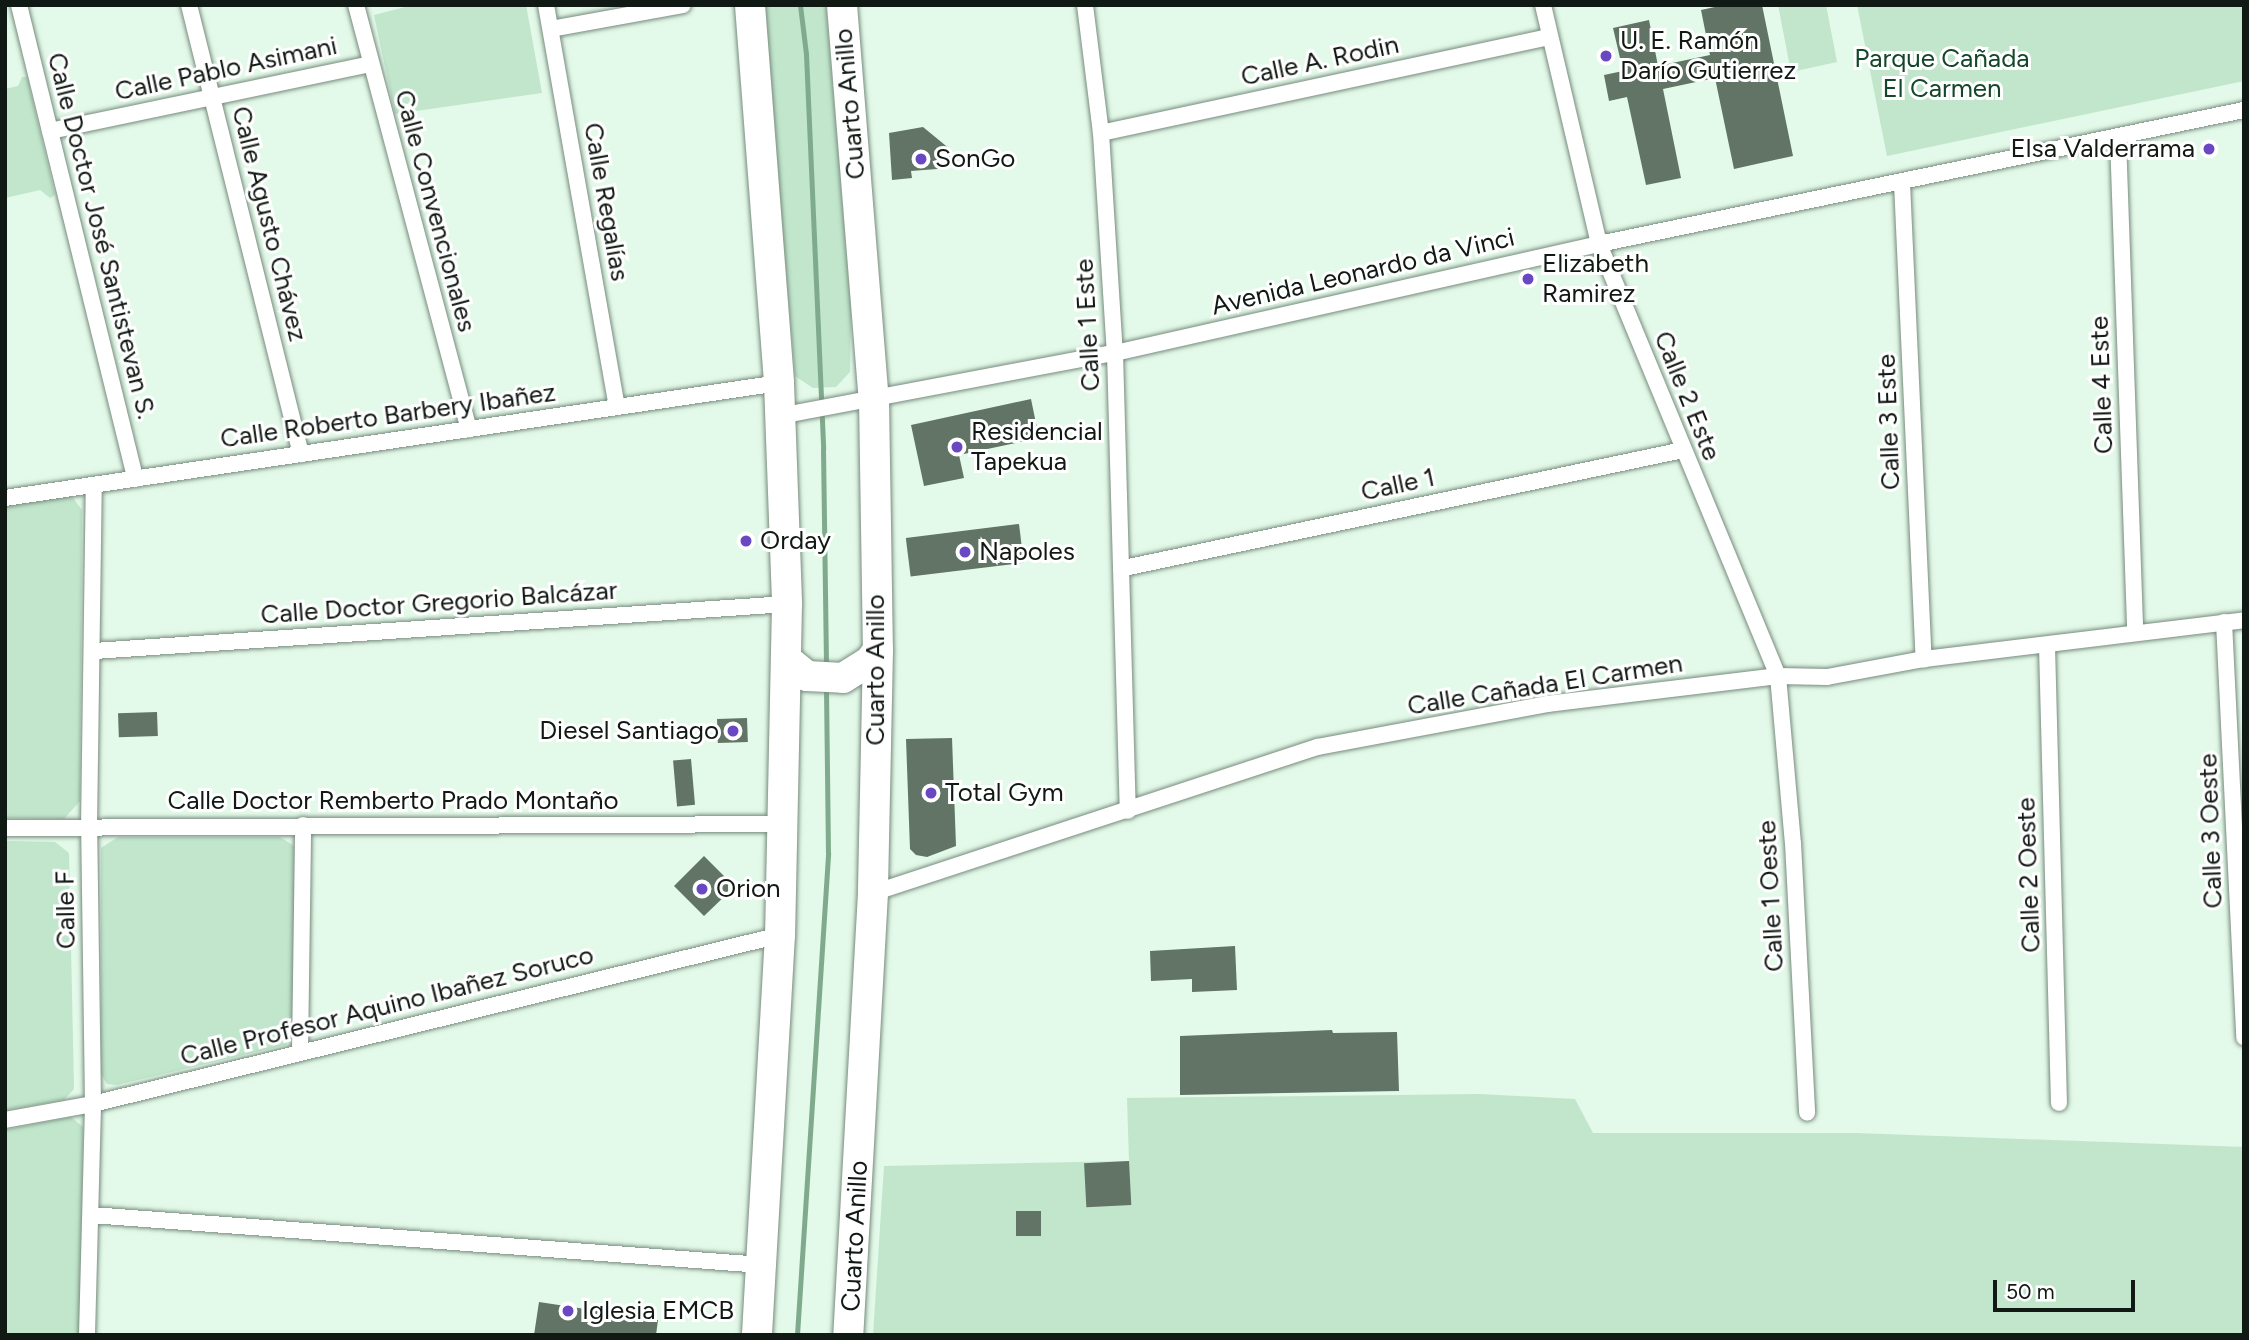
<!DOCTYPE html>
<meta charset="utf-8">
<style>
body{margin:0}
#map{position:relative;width:2249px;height:1340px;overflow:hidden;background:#e3f9e9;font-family:Figtree,sans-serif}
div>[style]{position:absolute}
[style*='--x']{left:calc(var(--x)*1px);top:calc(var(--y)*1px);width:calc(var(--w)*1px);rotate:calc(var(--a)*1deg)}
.green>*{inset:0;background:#c1e6cc}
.stream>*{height:5px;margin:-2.5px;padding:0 2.5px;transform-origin:2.5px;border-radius:2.5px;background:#80aa8d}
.building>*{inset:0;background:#617466;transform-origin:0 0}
.roads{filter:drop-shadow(0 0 2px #778b7d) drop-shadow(0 0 2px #778b7d)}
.street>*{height:16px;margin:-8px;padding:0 8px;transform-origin:8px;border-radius:8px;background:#fff}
.highway>*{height:30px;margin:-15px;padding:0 15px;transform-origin:15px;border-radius:15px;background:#fff}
.dots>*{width:19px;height:19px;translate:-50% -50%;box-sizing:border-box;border:4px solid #fff;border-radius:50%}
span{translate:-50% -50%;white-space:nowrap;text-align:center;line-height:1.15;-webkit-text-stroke:6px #fff;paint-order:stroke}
.poi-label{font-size:26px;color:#111914}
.left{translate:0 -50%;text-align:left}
.right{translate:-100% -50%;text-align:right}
.park-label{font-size:26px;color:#144629}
.street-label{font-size:26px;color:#111914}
.frame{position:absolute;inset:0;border:7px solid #111914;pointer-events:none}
.scale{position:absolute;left:1993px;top:1280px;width:142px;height:32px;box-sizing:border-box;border:4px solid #111914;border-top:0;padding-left:9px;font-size:21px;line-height:24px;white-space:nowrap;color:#111914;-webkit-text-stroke:5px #fff;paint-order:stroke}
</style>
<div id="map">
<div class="green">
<i style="clip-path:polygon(413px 5px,526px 5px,542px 93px,395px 114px,374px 15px)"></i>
<i style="clip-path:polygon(763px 5px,826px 5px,851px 309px,850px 372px,836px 387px,813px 388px,795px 376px)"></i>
<i style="clip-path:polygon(1778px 5px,1826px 5px,1837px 62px,1791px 72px)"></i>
<i style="clip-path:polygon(1857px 5px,2244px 5px,2244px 81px,1887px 156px)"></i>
<i style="clip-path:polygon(22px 77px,27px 77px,55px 195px,50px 198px,40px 190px,5px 198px,5px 89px,18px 86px)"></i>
<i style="clip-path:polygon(61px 493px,73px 498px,82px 510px,80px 801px,64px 819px,5px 818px,5px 502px)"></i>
<i style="clip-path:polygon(118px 837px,280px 837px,294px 846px,295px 1030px,286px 1045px,117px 1085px,107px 1084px,101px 1074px,101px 848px)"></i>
<i style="clip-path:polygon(5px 841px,55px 842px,69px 853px,74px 1089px,64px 1100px,5px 1110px)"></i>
<i style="clip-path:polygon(1480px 1094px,1575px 1099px,1593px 1133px,1856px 1133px,2244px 1147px,2244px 1335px,873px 1335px,884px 1166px,1129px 1161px,1127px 1098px)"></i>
<i style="clip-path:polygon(71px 1117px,83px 1127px,81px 1335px,5px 1335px,5px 1130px)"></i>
</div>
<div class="stream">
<i style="--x:800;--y:5;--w:49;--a:83"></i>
<i style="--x:806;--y:54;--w:395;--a:87.5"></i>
<i style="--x:823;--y:449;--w:219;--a:89.2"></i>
<i style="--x:797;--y:1335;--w:483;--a:-86.3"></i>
<i style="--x:828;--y:853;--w:165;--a:-90.7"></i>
</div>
<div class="building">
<i style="clip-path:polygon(1724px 5px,1762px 5px,1793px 156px,1734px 169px,1715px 78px,1663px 89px,1681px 178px,1646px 185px,1627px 97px,1609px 101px,1604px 75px,1623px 71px,1613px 28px,1649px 20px,1658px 66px,1710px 55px,1701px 10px)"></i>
<i style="clip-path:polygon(923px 127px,951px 150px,950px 168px,911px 171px,912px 178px,892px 180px,889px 133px)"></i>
<i style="clip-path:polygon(1031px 399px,1039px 438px,959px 455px,964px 478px,924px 486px,911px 425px)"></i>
<i style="left:1019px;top:524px;width:39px;height:114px;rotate:83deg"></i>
<i style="left:157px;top:712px;width:24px;height:39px;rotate:88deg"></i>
<i style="left:747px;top:718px;width:24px;height:30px;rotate:88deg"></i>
<i style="clip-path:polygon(952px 738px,956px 846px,927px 857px,916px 855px,910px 849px,906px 739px)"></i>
<i style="left:691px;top:759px;width:46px;height:18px;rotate:85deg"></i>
<i style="clip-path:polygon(704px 856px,728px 880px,728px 893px,704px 916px,674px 886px)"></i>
<i style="clip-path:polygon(1235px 946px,1237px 990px,1192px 992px,1192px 979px,1151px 981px,1150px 951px)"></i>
<i style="clip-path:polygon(1332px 1030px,1333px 1033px,1397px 1032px,1399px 1091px,1180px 1095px,1180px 1036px)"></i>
<i style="left:1129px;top:1161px;width:44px;height:45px;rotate:87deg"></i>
<i style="left:1016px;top:1211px;width:25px;height:25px"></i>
<i style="clip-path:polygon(539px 1302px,658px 1320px,656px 1335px,534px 1335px)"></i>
</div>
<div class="roads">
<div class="street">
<i style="--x:19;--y:5;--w:488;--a:76.2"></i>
<i style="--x:189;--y:5;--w:463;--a:76"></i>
<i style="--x:356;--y:5;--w:439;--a:75.1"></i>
<i style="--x:546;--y:5;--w:408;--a:80"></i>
<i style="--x:1085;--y:5;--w:129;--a:82.9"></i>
<i style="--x:1101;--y:133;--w:220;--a:86.4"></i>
<i style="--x:1115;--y:353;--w:458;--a:88.4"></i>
<i style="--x:1543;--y:5;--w:245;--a:76.8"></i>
<i style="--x:1599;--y:244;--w:468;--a:67.5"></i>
<i style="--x:1778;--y:676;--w:168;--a:84.9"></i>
<i style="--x:1793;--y:843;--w:270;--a:87"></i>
<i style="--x:551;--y:29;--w:134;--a:-10.3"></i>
<i style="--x:50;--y:131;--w:327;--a:-11.8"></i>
<i style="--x:1101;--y:133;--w:459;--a:-12.1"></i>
<i style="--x:2118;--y:138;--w:493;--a:88"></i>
<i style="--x:1902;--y:183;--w:477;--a:87.4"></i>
<i style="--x:780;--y:416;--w:341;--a:-10.7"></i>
<i style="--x:1115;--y:353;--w:496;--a:-12.7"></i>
<i style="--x:1599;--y:244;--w:659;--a:-11.74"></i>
<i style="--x:5;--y:498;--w:782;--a:-8.45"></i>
<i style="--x:1124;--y:568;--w:571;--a:-11.92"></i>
<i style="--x:2224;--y:622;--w:416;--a:87.2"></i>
<i style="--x:2047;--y:646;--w:457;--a:88.5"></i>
<i style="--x:94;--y:651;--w:695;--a:-3.88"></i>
<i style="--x:5;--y:828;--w:777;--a:-0.29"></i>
<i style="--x:873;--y:893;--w:468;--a:-18.2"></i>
<i style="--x:1318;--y:747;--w:233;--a:-10.6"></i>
<i style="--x:1547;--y:704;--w:233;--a:-6.9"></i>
<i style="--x:1778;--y:676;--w:49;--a:1.2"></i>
<i style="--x:1827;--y:677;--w:99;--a:-10.5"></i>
<i style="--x:1924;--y:659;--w:322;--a:-6.9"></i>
<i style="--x:300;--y:1052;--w:227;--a:-89.2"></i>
<i style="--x:5;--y:1120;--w:89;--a:-10.3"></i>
<i style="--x:93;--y:1104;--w:707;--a:-13.82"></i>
<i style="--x:91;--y:1215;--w:673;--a:4.26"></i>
<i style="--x:87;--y:1335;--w:231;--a:-88.5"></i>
<i style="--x:93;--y:1104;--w:276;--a:-90.8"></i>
<i style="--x:89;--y:828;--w:343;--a:-89.2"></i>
</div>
<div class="highway">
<i style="--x:750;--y:5;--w:379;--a:85.6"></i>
<i style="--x:779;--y:383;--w:221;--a:87.9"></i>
<i style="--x:787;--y:604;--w:331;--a:91.2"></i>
<i style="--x:780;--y:935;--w:401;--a:93.3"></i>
<i style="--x:842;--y:5;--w:395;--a:85.4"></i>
<i style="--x:874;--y:399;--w:251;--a:89.1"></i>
<i style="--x:878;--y:650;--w:243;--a:91.2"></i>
<i style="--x:873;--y:893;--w:443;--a:93.2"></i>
<i style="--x:786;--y:659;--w:27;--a:39"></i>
<i style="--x:807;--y:676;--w:36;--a:3"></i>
<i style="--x:843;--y:678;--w:31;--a:-32"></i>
<i style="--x:869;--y:662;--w:15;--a:-53"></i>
</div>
</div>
<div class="dots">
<i style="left:1606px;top:56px;background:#6849c2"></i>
<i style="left:2209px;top:149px;background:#6849c2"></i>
<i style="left:921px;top:159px;background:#6849c2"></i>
<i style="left:1528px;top:279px;background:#6849c2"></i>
<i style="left:957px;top:447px;background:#6849c2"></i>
<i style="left:746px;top:541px;background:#6849c2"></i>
<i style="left:965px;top:552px;background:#6849c2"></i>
<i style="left:733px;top:731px;background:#6849c2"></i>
<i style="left:931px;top:793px;background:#6849c2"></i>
<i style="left:702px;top:889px;background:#6849c2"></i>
<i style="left:568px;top:1311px;background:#6849c2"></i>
</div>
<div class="poi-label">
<span class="left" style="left:1620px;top:56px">U. E. Ramón<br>Darío Gutierrez</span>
<span class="right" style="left:2195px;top:149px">Elsa Valderrama</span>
<span class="left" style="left:935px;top:159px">SonGo</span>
<span class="left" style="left:1542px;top:279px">Elizabeth<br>Ramirez</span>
<span class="left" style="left:971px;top:447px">Residencial<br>Tapekua</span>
<span class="left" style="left:760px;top:541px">Orday</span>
<span class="left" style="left:979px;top:552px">Napoles</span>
<span class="right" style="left:719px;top:731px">Diesel Santiago</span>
<span class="left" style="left:945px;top:793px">Total Gym</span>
<span class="left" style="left:716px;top:889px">Orion</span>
<span class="left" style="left:582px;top:1311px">Iglesia EMCB</span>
</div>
<div class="park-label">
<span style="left:1942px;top:74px">Parque Cañada<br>El Carmen</span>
</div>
<div class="street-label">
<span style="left:1320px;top:61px;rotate:-12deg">Calle A. Rodin</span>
<span style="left:226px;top:69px;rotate:-12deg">Calle Pablo Asimani</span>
<span style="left:850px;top:104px;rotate:-95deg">Cuarto Anillo</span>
<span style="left:606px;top:202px;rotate:80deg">Calle Regalías</span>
<span style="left:435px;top:211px;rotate:75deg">Calle Convencionales</span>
<span style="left:269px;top:224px;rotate:76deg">Calle Agusto Chávez</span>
<span style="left:101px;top:236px;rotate:76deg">Calle Doctor José Santistevan S.</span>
<span style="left:1363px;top:272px;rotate:-13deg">Avenida Leonardo da Vinci</span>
<span style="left:1088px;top:325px;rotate:-93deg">Calle 1 Este</span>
<span style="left:2102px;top:385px;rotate:-92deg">Calle 4 Este</span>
<span style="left:1687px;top:396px;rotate:68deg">Calle 2 Este</span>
<span style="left:388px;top:416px;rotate:-8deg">Calle Roberto Barbery Ibañez</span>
<span style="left:1889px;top:422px;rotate:-92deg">Calle 3 Este</span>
<span style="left:1398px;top:485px;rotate:-12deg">Calle 1</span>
<span style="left:439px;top:603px;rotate:-4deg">Calle Doctor Gregorio Balcázar</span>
<span style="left:876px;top:670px;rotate:-90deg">Cuarto Anillo</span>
<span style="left:1545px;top:685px;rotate:-9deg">Calle Cañada El Carmen</span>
<span style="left:393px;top:801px">Calle Doctor Remberto Prado Montaño</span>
<span style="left:2211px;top:831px;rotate:-92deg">Calle 3 Oeste</span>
<span style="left:2029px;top:875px;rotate:-92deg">Calle 2 Oeste</span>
<span style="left:1771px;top:896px;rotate:-93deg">Calle 1 Oeste</span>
<span style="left:66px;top:910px;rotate:-91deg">Calle F</span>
<span style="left:387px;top:1006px;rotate:-14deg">Calle Profesor Aquino Ibañez Soruco</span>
<span style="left:855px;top:1236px;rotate:-87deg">Cuarto Anillo</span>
</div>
<div class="frame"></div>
<div class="scale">50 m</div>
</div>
